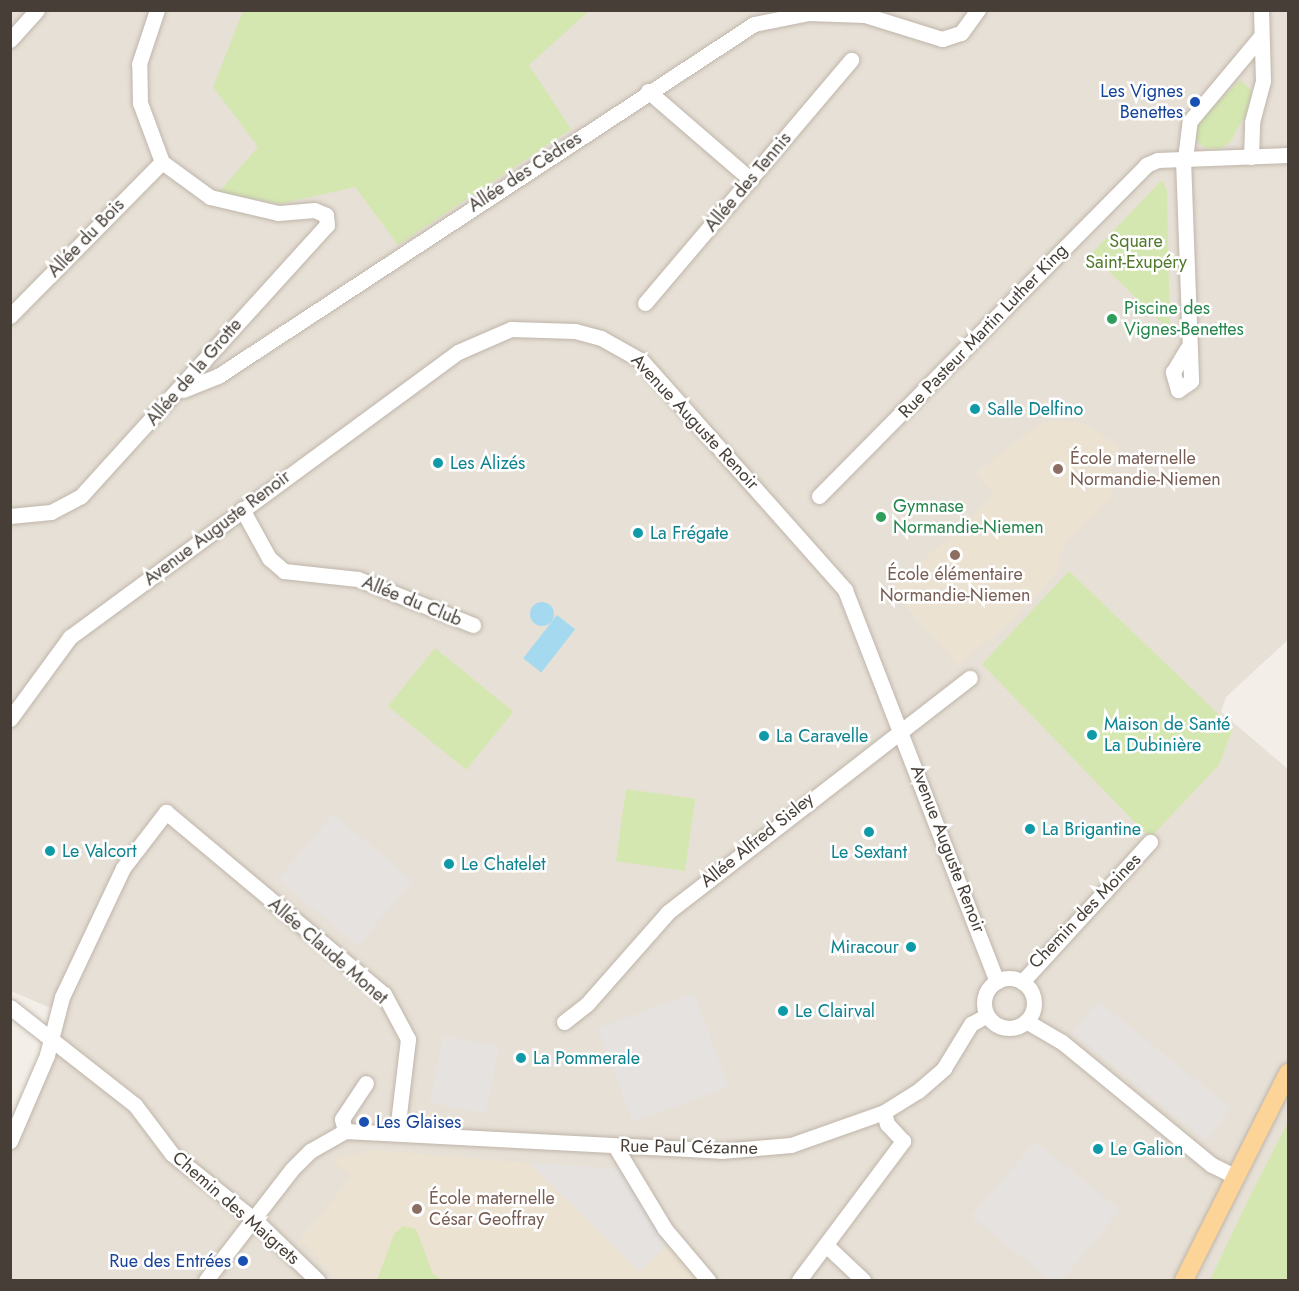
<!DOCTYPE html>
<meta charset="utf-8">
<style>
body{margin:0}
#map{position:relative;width:1299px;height:1291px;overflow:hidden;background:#f3efe8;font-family:Jost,sans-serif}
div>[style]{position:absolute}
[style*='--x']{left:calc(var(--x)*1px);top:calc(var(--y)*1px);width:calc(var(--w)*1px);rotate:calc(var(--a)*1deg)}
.residential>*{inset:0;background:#e7e0d6}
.education>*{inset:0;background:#ece2d2}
.green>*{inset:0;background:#d5e7b1;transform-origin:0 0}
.parking>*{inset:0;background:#e5e2e0;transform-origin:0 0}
.water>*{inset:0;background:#a5d9ef;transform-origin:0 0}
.round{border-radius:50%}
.roads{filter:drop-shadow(0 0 2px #bfb5aa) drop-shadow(0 0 2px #bfb5aa)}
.minor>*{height:15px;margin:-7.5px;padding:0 7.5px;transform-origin:7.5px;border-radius:7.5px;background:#fff}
.minor>.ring{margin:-7.5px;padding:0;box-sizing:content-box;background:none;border:15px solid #fff;border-radius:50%}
.major>*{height:18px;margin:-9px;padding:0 9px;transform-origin:9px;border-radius:9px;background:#fcd498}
.dots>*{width:16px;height:16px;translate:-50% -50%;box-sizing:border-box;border:3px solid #fff;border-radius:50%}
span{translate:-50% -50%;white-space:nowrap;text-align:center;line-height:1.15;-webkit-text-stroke:5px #fff;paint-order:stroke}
.transit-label{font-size:18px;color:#164399}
.right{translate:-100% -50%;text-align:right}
.left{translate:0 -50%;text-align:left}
.street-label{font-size:18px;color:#473f37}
.park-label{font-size:18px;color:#50782b}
.leisure-label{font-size:18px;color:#27864d}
.culture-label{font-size:18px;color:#0d838f}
.education-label{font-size:18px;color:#785e54}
.frame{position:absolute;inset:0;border:12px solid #473f37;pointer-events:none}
</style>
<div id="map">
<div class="residential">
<i style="clip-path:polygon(10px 11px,1288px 11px,1288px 640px,1226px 697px,1221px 712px,1288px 769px,1288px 1280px,11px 1280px,11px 1154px,67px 1015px,11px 991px)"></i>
</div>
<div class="education">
<i style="clip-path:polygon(1044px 421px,1080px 422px,1119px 445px,1110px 477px,1112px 498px,1068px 541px,1057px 561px,1064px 564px,1013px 620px,958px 665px,891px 590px,995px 495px,975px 473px)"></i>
<i style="clip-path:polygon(373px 1150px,529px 1163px,639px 1271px,671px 1243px,697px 1276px,692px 1280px,338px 1280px,304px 1243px,296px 1245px,352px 1176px,331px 1160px)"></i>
</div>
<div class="green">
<i style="clip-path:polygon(243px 11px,589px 11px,529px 65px,571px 129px,398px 245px,355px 187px,280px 204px,228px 194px,220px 191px,258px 147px,213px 87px)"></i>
<i style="clip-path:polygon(1241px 80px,1252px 92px,1247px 112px,1230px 142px,1220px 149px,1204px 148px,1195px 138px,1197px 122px)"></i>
<i style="clip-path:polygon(1162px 180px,1167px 190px,1170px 331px,1091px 254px)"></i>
<i style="clip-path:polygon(1069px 571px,1233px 728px,1219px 765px,1150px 838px,982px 664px)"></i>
<i style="left:435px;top:648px;width:101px;height:75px;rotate:39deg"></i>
<i style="left:626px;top:789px;width:70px;height:73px;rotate:8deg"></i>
<i style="clip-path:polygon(1288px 1122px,1288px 1280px,1210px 1280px,1250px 1196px)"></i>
<i style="clip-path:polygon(403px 1226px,416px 1229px,433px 1274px,443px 1280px,377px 1280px,394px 1234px)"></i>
</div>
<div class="parking">
<i style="left:333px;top:814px;width:104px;height:85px;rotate:40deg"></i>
<i style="left:694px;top:993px;width:100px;height:102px;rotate:70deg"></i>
<i style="left:1098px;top:1001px;width:171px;height:41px;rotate:39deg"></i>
<i style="left:443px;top:1036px;width:57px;height:68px;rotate:11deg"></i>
<i style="clip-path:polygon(1035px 1142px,1120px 1210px,1062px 1280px,1050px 1280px,971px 1216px)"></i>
<i style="clip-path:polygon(529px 1163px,621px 1169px,666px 1246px,639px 1271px)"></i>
</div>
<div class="water">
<i class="round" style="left:530px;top:602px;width:24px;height:24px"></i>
<i style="left:557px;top:615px;width:23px;height:55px;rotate:38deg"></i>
</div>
<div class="roads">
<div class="minor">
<i style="--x:10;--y:40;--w:40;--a:-48"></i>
<i style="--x:648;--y:91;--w:136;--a:40.8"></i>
<i style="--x:1251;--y:157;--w:35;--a:-88"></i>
<i style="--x:1252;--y:122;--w:42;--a:-75"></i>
<i style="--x:1263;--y:81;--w:71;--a:-91.6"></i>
<i style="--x:1183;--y:159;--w:222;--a:87.9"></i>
<i style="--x:1191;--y:381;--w:16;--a:145"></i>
<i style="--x:1178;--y:390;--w:19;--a:-106"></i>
<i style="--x:1173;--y:372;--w:27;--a:-59"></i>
<i style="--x:1185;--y:159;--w:38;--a:-83"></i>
<i style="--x:1190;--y:121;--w:111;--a:-50.1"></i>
<i style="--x:645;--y:303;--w:319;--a:-49.7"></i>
<i style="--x:10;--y:316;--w:216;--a:-45.4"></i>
<i style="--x:183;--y:390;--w:38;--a:-22"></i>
<i style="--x:218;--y:376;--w:641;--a:-33.29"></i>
<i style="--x:754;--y:24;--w:55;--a:-11.5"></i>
<i style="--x:808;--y:13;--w:57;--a:2"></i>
<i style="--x:865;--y:15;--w:81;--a:17.3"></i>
<i style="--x:942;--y:39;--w:20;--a:-18"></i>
<i style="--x:961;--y:33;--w:29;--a:-54"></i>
<i style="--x:819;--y:496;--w:465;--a:-45.3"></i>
<i style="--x:1146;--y:165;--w:13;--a:-23"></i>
<i style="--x:1158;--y:160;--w:130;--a:-2.2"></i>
<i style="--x:242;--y:509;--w:56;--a:61.1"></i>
<i style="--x:269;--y:558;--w:20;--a:41"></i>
<i style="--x:284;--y:571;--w:74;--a:6.2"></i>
<i style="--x:358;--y:579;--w:124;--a:21.8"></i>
<i style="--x:10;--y:516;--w:41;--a:-5.6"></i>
<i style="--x:51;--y:512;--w:34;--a:-28"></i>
<i style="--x:81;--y:496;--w:366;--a:-47.8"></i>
<i style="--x:327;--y:225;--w:10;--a:-96"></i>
<i style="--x:326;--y:215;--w:13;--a:-157"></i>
<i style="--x:314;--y:210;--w:36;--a:175"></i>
<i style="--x:278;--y:213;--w:70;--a:-166.8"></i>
<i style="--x:210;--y:197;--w:59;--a:-143.9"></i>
<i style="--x:162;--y:162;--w:63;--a:-110.4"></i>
<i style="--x:140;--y:103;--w:39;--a:-91"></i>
<i style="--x:139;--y:64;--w:57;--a:-71.6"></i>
<i style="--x:10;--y:719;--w:102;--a:-53.8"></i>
<i style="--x:70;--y:637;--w:481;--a:-36.3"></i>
<i style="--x:458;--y:352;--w:58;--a:-23.5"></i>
<i style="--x:511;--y:329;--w:64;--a:1.8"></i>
<i style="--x:575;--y:331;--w:27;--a:15"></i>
<i style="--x:601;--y:338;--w:47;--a:29.3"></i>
<i style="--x:642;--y:361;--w:306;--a:48.4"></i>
<i style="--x:845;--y:590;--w:420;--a:68.8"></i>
<i class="ring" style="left:984px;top:978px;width:35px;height:35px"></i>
<i style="--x:1022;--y:982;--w:190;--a:-47.6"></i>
<i style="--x:10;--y:1007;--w:159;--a:38.1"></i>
<i style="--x:135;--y:1105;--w:61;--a:52.9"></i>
<i style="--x:172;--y:1154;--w:107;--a:38.6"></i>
<i style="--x:256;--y:1221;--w:85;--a:44"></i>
<i style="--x:1026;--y:1021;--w:42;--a:30.3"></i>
<i style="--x:1062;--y:1042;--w:194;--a:39.4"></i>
<i style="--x:1212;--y:1165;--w:25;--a:26"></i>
<i style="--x:564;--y:1022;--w:29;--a:-38"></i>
<i style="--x:587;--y:1004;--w:123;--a:-48.6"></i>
<i style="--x:668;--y:912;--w:382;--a:-37.8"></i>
<i style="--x:345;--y:1131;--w:12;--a:-104"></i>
<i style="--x:342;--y:1119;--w:43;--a:-56.3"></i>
<i style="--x:10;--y:1141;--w:94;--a:-66.7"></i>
<i style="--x:47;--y:1055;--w:60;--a:-75.5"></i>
<i style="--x:62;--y:997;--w:143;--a:-64.7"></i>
<i style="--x:123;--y:868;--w:71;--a:-52.5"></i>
<i style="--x:166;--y:812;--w:284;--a:39.9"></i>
<i style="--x:384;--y:994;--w:51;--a:61.9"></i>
<i style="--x:408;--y:1039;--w:93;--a:96.8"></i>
<i style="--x:615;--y:1146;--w:97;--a:58.9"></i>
<i style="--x:665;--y:1229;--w:67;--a:49.9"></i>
<i style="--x:826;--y:1245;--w:51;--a:43.4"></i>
<i style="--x:206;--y:1280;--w:140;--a:-52.2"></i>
<i style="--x:292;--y:1169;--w:25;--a:-45"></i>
<i style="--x:310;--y:1151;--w:40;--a:-29.7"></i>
<i style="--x:345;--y:1131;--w:377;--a:3"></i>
<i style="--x:721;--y:1151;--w:70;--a:-4.9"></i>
<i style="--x:791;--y:1145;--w:99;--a:-19.5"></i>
<i style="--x:884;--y:1112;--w:40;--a:-32"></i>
<i style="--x:918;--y:1091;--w:35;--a:-41"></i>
<i style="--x:944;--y:1068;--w:52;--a:-58.5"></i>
<i style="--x:971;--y:1024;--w:18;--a:-29"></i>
<i style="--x:799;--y:1280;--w:174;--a:-53.2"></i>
<i style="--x:903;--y:1141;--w:23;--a:-133"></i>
<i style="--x:887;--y:1124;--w:12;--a:-104"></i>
</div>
<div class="major">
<i style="--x:1184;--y:1280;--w:232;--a:-63.3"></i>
</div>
</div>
<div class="dots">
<i style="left:1195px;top:102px;background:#1a4fb4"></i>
<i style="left:1112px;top:319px;background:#2e9e5b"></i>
<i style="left:975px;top:409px;background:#0f9aa8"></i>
<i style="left:438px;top:463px;background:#0f9aa8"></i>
<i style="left:1058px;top:469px;background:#8d6e63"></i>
<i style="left:881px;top:517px;background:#2e9e5b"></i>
<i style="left:638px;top:533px;background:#0f9aa8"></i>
<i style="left:955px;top:555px;background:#8d6e63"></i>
<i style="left:1092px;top:735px;background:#0f9aa8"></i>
<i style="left:764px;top:736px;background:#0f9aa8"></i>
<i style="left:1030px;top:829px;background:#0f9aa8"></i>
<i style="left:869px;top:832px;background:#0f9aa8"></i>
<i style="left:50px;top:851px;background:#0f9aa8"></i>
<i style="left:449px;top:864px;background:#0f9aa8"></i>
<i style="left:911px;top:947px;background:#0f9aa8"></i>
<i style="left:783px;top:1011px;background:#0f9aa8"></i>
<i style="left:521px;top:1058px;background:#0f9aa8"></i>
<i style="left:364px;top:1122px;background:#1a4fb4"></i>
<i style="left:1098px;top:1149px;background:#0f9aa8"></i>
<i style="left:417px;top:1209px;background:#8d6e63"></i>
<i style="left:243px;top:1261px;background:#1a4fb4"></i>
</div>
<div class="transit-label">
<span class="right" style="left:1183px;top:102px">Les Vignes<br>Benettes</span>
<span class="left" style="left:376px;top:1122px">Les Glaises</span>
<span class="right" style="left:231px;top:1261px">Rue des Entrées</span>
</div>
<div class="street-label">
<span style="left:525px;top:172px;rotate:-33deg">Allée des Cèdres</span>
<span style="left:748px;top:182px;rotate:-50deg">Allée des Tennis</span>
<span style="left:86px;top:238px;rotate:-46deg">Allée du Bois</span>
<span style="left:983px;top:331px;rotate:-46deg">Rue Pasteur Martin Luther King</span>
<span style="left:194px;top:372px;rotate:-49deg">Allée de la Grotte</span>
<span style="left:695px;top:422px;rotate:47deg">Avenue Auguste Renoir</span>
<span style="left:217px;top:528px;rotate:-37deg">Avenue Auguste Renoir</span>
<span style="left:412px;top:601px;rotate:22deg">Allée du Club</span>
<span style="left:757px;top:840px;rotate:-39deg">Allée Alfred Sisley</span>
<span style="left:948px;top:849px;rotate:69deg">Avenue Auguste Renoir</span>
<span style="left:1085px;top:911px;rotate:-46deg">Chemin des Moines</span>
<span style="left:328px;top:951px;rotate:41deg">Allée Claude Monet</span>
<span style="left:689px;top:1147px;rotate:1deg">Rue Paul Cézanne</span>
<span style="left:236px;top:1208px;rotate:41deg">Chemin des Maigrets</span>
</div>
<div class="park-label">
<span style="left:1136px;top:252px">Square<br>Saint-Exupéry</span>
</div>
<div class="leisure-label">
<span class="left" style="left:1124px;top:319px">Piscine des<br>Vignes-Benettes</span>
<span class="left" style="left:893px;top:517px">Gymnase<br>Normandie-Niemen</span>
</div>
<div class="culture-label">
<span class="left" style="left:987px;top:409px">Salle Delfino</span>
<span class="left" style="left:450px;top:463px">Les Alizés</span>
<span class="left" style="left:650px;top:533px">La Frégate</span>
<span class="left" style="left:1104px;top:735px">Maison de Santé<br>La Dubinière</span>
<span class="left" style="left:776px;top:736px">La Caravelle</span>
<span class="left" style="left:1042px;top:829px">La Brigantine</span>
<span class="left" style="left:62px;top:851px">Le Valcort</span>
<span style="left:869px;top:852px">Le Sextant</span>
<span class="left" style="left:461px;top:864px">Le Chatelet</span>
<span class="right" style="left:899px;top:947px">Miracour</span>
<span class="left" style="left:795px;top:1011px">Le Clairval</span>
<span class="left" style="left:533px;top:1058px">La Pommerale</span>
<span class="left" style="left:1110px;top:1149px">Le Galion</span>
</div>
<div class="education-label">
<span class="left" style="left:1070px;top:469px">École maternelle<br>Normandie-Niemen</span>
<span style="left:955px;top:585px">École élémentaire<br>Normandie-Niemen</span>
<span class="left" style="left:429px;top:1209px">École maternelle<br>César Geoffray</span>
</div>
<div class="frame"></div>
</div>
